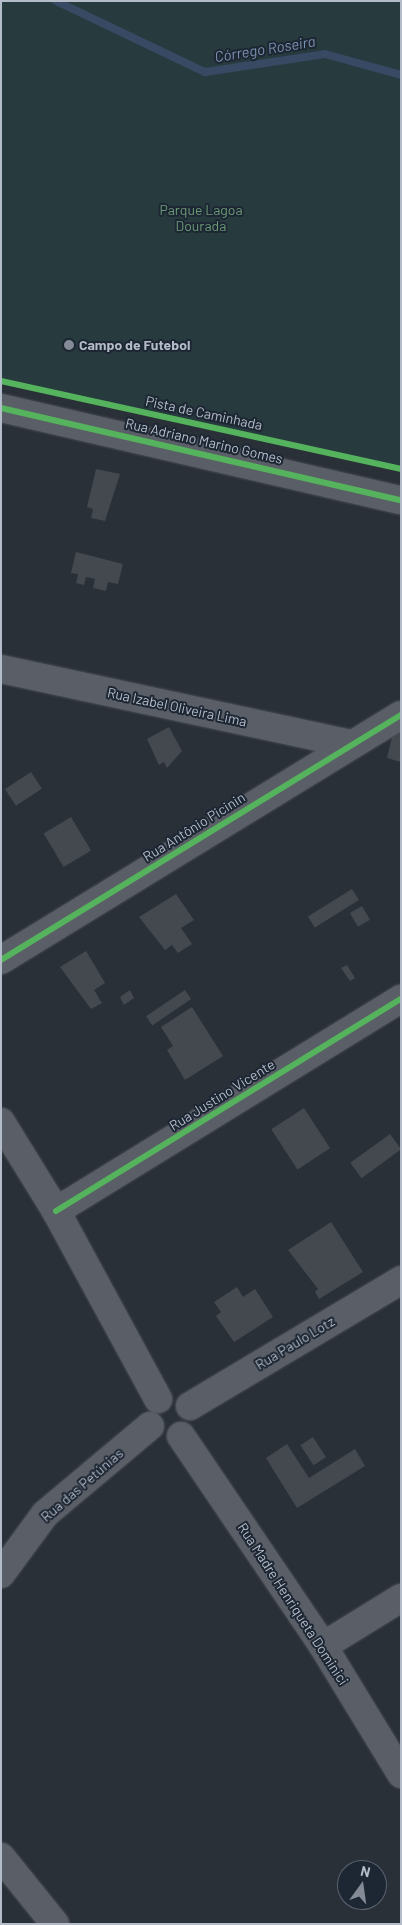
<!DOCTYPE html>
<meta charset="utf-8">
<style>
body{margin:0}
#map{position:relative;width:402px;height:1925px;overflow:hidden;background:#2a3038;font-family:Barlow,sans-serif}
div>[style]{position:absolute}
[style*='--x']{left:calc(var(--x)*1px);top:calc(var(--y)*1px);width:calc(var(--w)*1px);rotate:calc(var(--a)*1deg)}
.green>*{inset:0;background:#273a3e}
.stream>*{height:8px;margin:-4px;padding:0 4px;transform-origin:4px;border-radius:4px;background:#384963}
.building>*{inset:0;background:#444950;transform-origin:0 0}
.roads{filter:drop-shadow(0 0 1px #484c53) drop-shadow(0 0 1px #484c53)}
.street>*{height:28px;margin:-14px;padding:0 14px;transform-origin:14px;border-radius:14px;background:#5a5e66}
.cycleway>*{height:6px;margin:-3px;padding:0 3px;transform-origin:3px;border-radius:3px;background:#56b35d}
.dots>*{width:14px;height:14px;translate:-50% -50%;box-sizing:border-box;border:2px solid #1d2633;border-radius:50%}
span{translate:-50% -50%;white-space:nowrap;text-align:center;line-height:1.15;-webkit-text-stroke:4px #1d2633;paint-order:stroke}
.park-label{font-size:14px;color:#6b9a76}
.poi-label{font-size:14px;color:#b4bcc9;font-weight:700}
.left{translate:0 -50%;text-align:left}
.street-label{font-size:14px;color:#b4bcc9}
.water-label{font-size:15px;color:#7c92b1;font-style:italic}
.frame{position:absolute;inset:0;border:2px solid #b4bcc9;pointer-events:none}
.north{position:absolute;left:337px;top:1860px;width:50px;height:50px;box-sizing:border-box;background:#1d2633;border:1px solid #59626f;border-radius:50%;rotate:14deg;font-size:14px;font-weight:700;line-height:20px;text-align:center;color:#b4bcc9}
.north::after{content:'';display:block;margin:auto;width:18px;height:22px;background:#848b96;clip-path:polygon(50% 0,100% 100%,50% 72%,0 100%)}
</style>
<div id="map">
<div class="green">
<i style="clip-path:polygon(1px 1px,401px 1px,401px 469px,1px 384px)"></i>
</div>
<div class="stream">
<i style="--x:56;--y:1;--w:165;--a:25.5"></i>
<i style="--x:205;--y:72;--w:121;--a:-8.5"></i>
<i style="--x:325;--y:54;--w:79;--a:15.4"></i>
</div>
<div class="building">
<i style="clip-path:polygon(96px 469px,120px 474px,105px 521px,91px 518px,93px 509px,87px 507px)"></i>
<i style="clip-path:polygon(76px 552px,123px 564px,118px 584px,108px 582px,106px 591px,93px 588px,95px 579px,86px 577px,84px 585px,76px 583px,78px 574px,71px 573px)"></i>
<i style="clip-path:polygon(169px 727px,182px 751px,167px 768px,164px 762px,159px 765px,147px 739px)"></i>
<i style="clip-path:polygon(394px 729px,401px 731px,401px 762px,387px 758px)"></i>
<i style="left:31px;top:772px;width:20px;height:31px;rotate:57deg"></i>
<i style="left:71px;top:817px;width:39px;height:32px;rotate:59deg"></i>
<i style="left:352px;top:889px;width:13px;height:52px;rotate:58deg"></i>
<i style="clip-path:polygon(176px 894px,194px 920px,181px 928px,192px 944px,178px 953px,172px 945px,165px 950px,139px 917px)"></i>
<i style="left:362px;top:906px;width:16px;height:14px;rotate:60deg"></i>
<i style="clip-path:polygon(86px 951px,105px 983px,94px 990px,102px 1003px,91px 1009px,60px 967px)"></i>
<i style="clip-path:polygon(347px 965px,355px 978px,350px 981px,341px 968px)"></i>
<i style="clip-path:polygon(130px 990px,134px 998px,124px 1005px,120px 997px)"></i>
<i style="left:185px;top:990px;width:11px;height:47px;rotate:56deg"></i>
<i style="clip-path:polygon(192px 1007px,223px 1056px,185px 1080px,167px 1050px,173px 1046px,161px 1027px)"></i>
<i style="left:304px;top:1108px;width:48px;height:39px;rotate:57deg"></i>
<i style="left:390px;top:1134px;width:19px;height:49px;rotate:54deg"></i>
<i style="clip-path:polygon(331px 1222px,363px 1272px,319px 1299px,315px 1292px,318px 1289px,288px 1250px)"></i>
<i style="clip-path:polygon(237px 1287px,243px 1297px,255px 1289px,273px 1317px,234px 1342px,216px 1316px,221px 1312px,214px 1302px)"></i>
<i style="left:313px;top:1437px;width:24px;height:15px;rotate:57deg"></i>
<i style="clip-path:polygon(287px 1444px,309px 1478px,355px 1449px,365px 1466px,297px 1508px,266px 1458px)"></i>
</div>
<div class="roads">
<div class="street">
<i style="--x:1;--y:408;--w:410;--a:13"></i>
<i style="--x:1;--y:669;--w:359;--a:12.1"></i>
<i style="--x:1;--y:960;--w:469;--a:-31.5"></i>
<i style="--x:1;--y:1122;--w:105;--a:58.3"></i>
<i style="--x:56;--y:1211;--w:214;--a:61.5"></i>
<i style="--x:56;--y:1211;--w:405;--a:-31.6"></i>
<i style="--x:190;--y:1406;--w:246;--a:-30.8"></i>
<i style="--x:181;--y:1436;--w:254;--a:55.9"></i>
<i style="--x:323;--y:1646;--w:150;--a:58.6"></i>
<i style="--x:1;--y:1574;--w:74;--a:-53.7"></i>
<i style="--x:45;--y:1514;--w:137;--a:-40"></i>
<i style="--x:323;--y:1646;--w:92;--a:-31.6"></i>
<i style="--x:1;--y:1857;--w:86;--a:51.1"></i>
</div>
</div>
<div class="cycleway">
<i style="--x:1;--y:381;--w:410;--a:12.4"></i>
<i style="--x:1;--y:408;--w:410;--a:13"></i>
<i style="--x:1;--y:960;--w:469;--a:-31.5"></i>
<i style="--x:56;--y:1211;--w:405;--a:-31.6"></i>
</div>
<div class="dots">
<i style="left:69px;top:345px;background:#848b96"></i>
</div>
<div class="park-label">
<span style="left:201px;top:218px">Parque Lagoa<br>Dourada</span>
</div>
<div class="poi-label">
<span class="left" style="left:79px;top:345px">Campo de Futebol</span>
</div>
<div class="street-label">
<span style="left:204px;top:413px;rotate:12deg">Pista de Caminhada</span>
<span style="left:204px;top:441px;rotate:13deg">Rua Adriano Marino Gomes</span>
<span style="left:177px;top:707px;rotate:12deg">Rua Izabel Oliveira Lima</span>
<span style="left:194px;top:827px;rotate:-32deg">Rua Antônio Picinin</span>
<span style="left:222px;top:1095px;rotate:-32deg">Rua Justino Vicente</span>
<span style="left:295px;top:1343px;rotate:-31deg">Rua Paulo Lotz</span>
<span style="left:82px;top:1485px;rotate:-41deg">Rua das Petúnias</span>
<span style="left:293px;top:1604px;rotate:57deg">Rua Madre Henriqueta Dominici</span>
</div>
<div class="water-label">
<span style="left:265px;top:49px;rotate:-9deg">Córrego Roseira</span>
</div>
<div class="frame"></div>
<div class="north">N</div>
</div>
